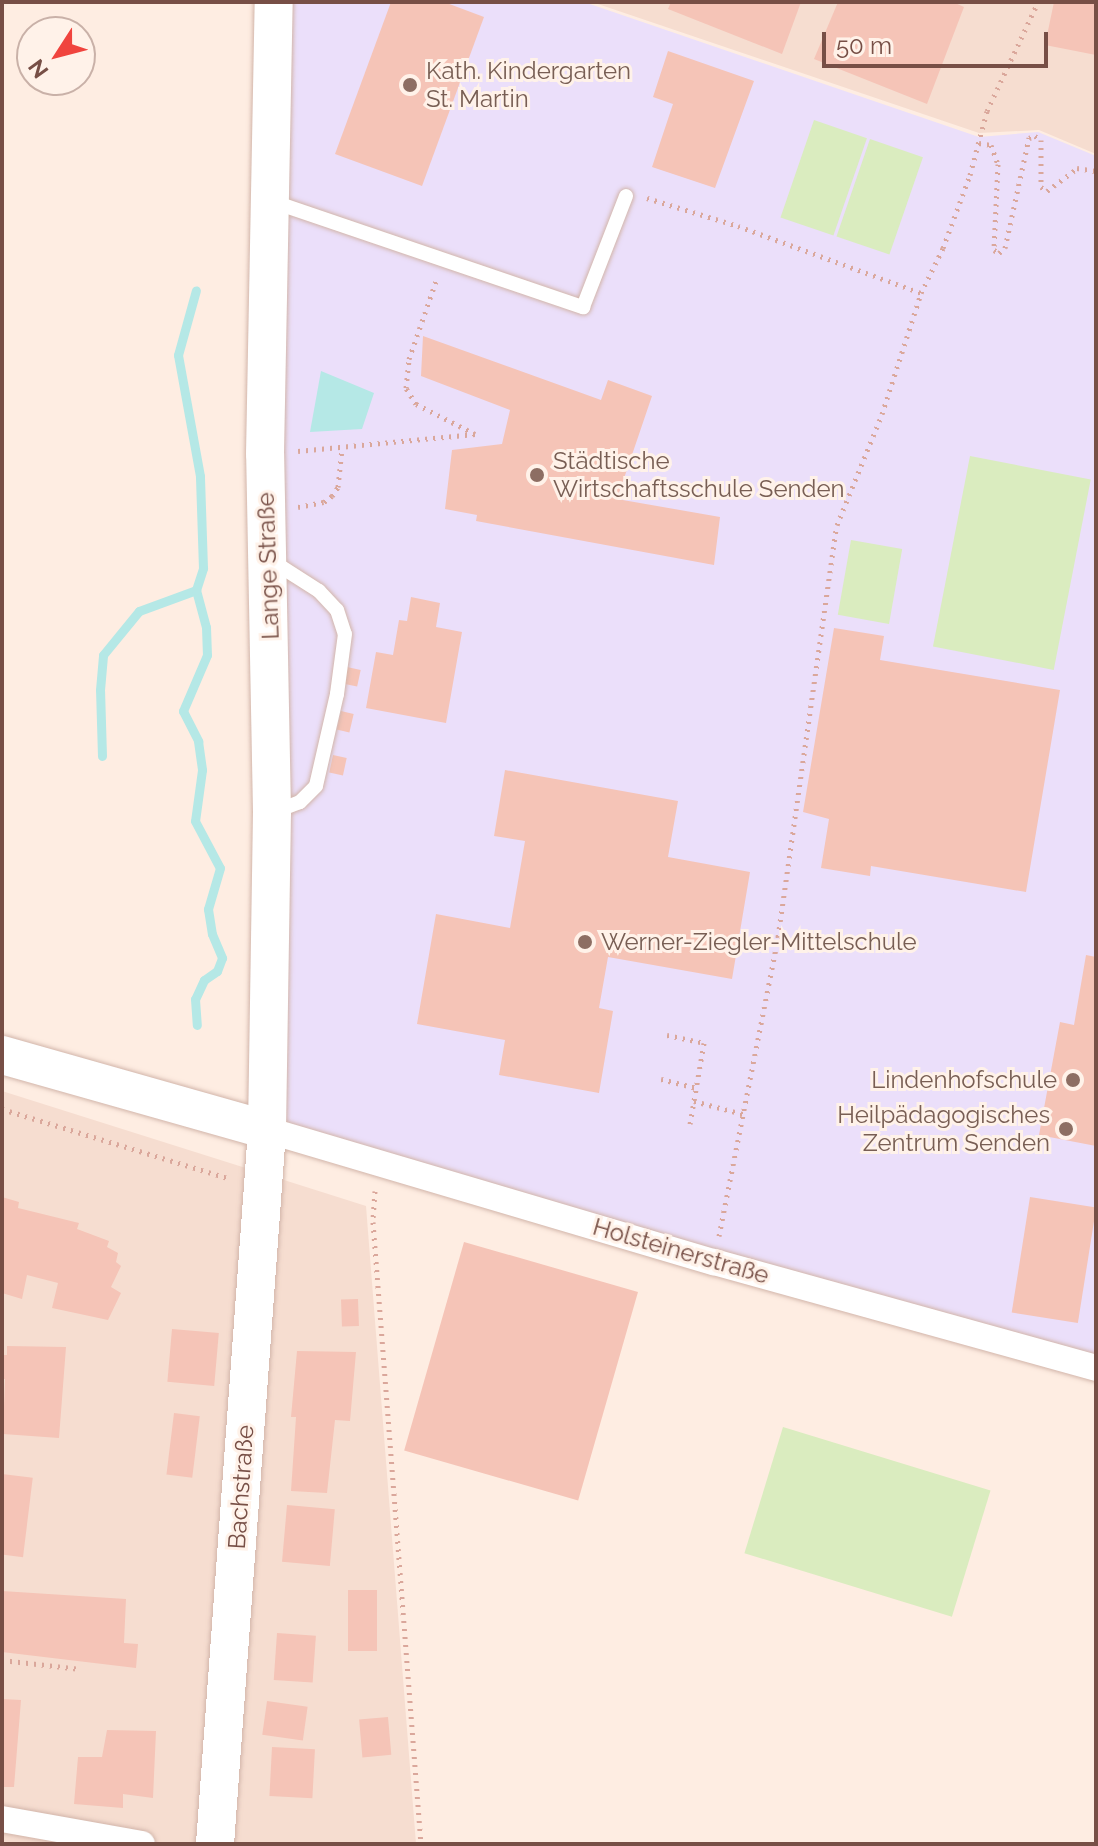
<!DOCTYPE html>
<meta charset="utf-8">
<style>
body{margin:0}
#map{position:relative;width:1098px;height:1846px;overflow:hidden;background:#feede2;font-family:Raleway,sans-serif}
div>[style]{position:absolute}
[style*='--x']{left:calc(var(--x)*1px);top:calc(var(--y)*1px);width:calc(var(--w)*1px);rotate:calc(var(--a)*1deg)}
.residential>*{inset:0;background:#f6ddd0}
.education>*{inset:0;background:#ebdffa}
.green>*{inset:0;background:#daecbf;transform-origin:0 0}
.water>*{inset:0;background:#b5e8e6}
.stream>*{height:9px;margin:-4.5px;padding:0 4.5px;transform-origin:4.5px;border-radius:4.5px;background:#b5e8e6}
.building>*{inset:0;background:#f5c4b7;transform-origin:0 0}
.path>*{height:5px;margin-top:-2.5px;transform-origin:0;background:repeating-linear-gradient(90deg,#daa79b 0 2px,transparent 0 8px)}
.roads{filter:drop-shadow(0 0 2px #d2b5aa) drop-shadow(0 0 2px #d2b5aa)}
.lane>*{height:14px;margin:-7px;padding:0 7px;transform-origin:7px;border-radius:7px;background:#fff}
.street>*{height:26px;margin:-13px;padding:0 13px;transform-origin:13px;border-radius:13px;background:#fff}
.secondary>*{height:38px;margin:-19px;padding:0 19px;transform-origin:19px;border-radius:19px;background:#fff}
.dots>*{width:22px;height:22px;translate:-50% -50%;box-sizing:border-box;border:4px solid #fff2e9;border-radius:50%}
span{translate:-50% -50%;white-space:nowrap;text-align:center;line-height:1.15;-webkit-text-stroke:6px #fff2e9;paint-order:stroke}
.education-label{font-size:24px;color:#785e54}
.left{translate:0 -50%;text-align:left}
.right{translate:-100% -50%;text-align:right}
.street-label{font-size:24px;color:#774f46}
.frame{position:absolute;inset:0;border:4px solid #774f46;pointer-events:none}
.north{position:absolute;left:16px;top:16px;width:80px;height:80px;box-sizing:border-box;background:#fff2e9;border:2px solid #c9b1a8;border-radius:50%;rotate:234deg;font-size:22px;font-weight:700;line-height:32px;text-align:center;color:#774f46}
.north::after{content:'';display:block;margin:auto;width:28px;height:36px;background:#f0443e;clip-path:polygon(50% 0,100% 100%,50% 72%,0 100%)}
.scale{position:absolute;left:822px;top:32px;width:226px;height:36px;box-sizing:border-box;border:4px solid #774f46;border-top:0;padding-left:10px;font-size:24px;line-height:28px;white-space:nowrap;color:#774f46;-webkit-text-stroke:6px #fff2e9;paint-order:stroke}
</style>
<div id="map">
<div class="residential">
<i style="clip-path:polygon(592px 2px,1096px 2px,1096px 154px,1039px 130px,979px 133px)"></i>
<i style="clip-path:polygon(2px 1091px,366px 1206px,416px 1844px,2px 1844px)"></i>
</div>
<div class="education">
<i style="clip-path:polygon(278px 2px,584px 2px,979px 137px,1038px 132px,1096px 156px,1096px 1367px,270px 1128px)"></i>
</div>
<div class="green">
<i style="left:814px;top:120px;width:56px;height:103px;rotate:19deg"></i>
<i style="left:870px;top:139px;width:56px;height:103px;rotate:19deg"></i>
<i style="left:970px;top:456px;width:123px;height:194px;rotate:11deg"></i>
<i style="left:851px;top:540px;width:52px;height:76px;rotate:10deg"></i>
<i style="left:783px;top:1427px;width:217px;height:132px;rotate:17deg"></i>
</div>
<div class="water">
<i style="clip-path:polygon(321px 371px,374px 393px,362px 429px,310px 432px)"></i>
</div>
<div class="stream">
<i style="--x:196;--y:590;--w:38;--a:75"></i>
<i style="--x:206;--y:627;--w:28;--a:88"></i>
<i style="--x:207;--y:655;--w:61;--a:113.2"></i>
<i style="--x:183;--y:711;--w:34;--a:63"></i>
<i style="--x:198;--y:741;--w:29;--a:82"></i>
<i style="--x:202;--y:770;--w:51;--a:97.8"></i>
<i style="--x:195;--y:821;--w:53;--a:62"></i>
<i style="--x:220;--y:868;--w:43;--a:106.3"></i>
<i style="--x:208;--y:909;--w:25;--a:81"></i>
<i style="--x:212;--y:934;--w:26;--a:67"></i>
<i style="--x:222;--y:958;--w:14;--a:111"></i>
<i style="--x:217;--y:971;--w:16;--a:145"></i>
<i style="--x:204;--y:980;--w:21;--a:115"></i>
<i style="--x:195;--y:999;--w:26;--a:86"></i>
<i style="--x:102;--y:756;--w:66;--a:-91.7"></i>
<i style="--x:100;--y:690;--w:35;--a:-85"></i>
<i style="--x:103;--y:655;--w:57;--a:-50.7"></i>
<i style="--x:139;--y:611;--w:61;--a:-20.2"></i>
<i style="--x:196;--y:590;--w:23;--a:-72"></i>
<i style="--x:203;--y:568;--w:92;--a:-91.9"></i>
<i style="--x:200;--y:476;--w:123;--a:-100.3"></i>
<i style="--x:178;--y:355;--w:67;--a:-74.5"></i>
</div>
<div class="building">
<i style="clip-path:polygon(391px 2px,444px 2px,484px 17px,422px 186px,335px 154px)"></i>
<i style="clip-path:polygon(671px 2px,801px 2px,782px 54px,668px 9px)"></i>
<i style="clip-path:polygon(838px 2px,953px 2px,964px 7px,927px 104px,814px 59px)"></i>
<i style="clip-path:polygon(1054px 2px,1096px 2px,1096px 55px,1045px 45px)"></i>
<i style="clip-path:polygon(668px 51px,754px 81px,715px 188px,652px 167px,673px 104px,653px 97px)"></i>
<i style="clip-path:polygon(423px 336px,601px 400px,608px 380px,652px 396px,617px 499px,720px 517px,714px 565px,476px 521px,477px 515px,445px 509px,452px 450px,502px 444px,510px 410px,421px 376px)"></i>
<i style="clip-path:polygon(411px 597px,440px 603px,436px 627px,462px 632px,446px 723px,366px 708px,376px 652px,393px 655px,399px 620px,407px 621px)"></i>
<i style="clip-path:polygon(834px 628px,884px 636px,880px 660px,1060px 690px,1026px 892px,871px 866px,870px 876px,821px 868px,829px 819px,803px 812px)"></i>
<i style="left:347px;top:667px;width:14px;height:17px;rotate:12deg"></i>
<i style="left:341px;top:711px;width:13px;height:19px;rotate:13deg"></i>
<i style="left:333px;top:755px;width:14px;height:18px;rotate:12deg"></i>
<i style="clip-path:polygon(505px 770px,678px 801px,668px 857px,750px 872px,732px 979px,608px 957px,599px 1008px,613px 1011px,599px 1093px,499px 1075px,505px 1040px,417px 1024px,436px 914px,510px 928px,525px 841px,494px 836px)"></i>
<i style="clip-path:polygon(1086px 955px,1096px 957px,1096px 1146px,1039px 1135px,1060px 1022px,1074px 1025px)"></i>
<i style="clip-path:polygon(2px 1197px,19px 1202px,18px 1208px,79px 1223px,77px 1229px,109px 1241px,107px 1247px,118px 1253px,116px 1262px,121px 1266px,111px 1287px,121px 1293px,108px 1320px,52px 1308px,58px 1283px,27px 1275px,22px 1299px,2px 1293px)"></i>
<i style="left:1030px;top:1197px;width:67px;height:117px;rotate:9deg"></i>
<i style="left:464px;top:1242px;width:181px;height:217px;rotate:16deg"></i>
<i style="left:358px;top:1299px;width:27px;height:17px;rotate:88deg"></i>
<i style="left:172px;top:1329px;width:47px;height:53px;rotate:5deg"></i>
<i style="clip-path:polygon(7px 1346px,66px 1347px,59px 1438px,3px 1434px,5px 1379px,2px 1379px,2px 1355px,7px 1355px)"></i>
<i style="clip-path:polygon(297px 1351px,356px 1352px,350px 1421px,335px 1420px,327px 1493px,291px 1491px,296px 1417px,291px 1417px)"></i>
<i style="left:174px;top:1413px;width:26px;height:62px;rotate:7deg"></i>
<i style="left:2px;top:1474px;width:31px;height:80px;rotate:7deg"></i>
<i style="left:287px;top:1505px;width:48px;height:57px;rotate:5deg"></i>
<i style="left:348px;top:1590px;width:29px;height:61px"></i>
<i style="clip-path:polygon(2px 1591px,126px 1599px,124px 1643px,138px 1644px,136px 1668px,2px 1652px)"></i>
<i style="left:277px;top:1633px;width:39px;height:47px;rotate:4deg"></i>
<i style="clip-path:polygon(2px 1699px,21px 1700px,14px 1787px,2px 1787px)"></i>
<i style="left:267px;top:1701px;width:41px;height:34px;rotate:8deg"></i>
<i style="left:388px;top:1717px;width:38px;height:29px;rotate:85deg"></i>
<i style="clip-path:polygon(107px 1730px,156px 1731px,153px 1798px,123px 1794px,123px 1808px,74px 1804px,78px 1757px,102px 1757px)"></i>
<i style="left:272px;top:1747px;width:43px;height:49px;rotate:3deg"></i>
</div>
<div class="path">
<i style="--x:979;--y:143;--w:12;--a:9"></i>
<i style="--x:991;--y:145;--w:20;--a:70"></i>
<i style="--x:998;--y:164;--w:86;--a:92.7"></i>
<i style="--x:994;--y:250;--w:6;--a:31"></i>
<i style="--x:999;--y:253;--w:8;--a:-40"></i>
<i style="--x:1005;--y:248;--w:113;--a:-77.7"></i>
<i style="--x:1029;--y:138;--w:6;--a:-18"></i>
<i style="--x:1035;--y:136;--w:7;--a:34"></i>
<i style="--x:1041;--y:140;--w:47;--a:90"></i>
<i style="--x:1041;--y:187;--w:7;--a:34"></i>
<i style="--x:1047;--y:191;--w:38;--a:-37"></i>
<i style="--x:1077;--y:168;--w:19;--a:9"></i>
<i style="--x:647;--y:198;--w:95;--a:17.1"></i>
<i style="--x:738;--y:226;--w:195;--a:20.1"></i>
<i style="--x:298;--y:451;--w:178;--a:-5.5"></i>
<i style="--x:475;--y:434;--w:66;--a:-153"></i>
<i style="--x:416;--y:404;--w:19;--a:-122"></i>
<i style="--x:406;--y:388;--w:29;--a:-84"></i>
<i style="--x:409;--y:359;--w:86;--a:-70.9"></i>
<i style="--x:298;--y:507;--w:26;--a:-11"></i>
<i style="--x:324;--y:502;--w:10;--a:-37"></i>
<i style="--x:332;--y:496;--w:11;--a:-56"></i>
<i style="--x:338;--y:487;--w:39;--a:-84"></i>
<i style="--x:667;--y:1035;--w:38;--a:12"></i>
<i style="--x:704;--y:1043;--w:82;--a:99.8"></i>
<i style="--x:661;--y:1079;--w:36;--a:14"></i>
<i style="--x:694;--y:1101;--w:51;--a:14.9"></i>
<i style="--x:2;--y:1109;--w:239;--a:17"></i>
<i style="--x:375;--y:1191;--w:31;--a:94"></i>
<i style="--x:373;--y:1222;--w:624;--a:85.59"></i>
<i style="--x:719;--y:1236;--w:305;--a:-78.8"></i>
<i style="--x:778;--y:937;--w:416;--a:-81.9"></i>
<i style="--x:837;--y:525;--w:120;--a:-67.9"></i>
<i style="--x:882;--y:414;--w:127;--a:-72.1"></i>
<i style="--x:921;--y:293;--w:50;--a:-63.9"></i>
<i style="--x:943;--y:248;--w:78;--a:-69.7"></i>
<i style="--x:970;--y:175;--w:66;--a:-75.1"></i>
<i style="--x:987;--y:111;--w:120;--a:-64.9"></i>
<i style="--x:2;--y:1660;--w:79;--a:6.6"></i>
</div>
<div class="roads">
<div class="lane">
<i style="--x:271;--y:201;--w:330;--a:18.8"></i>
<i style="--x:583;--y:307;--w:119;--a:-68.8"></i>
<i style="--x:272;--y:561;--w:56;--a:32.6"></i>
<i style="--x:319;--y:591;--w:26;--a:47"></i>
<i style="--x:337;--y:610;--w:25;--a:72"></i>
<i style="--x:345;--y:634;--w:61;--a:97.6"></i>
<i style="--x:337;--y:694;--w:94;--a:102.9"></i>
<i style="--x:316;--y:786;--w:23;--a:135"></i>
<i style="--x:300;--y:802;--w:26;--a:159"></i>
</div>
<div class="street">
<i style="--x:267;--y:1130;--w:466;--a:16.5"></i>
<i style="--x:714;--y:1262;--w:396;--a:15.5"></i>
<i style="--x:2;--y:1819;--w:142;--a:10.1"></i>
</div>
<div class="secondary">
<i style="--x:2;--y:1055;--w:275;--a:15.8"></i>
<i style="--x:215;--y:1844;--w:716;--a:-85.83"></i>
<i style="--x:267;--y:1130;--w:318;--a:-89.1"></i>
<i style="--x:272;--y:812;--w:358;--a:-91.1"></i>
<i style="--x:265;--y:454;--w:452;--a:-88.9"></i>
</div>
</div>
<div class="dots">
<i style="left:410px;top:85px;background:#8d6e63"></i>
<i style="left:537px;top:475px;background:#8d6e63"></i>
<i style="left:585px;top:942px;background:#8d6e63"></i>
<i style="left:1073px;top:1080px;background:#8d6e63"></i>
<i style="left:1066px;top:1129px;background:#8d6e63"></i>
</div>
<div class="education-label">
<span class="left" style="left:426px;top:85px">Kath. Kindergarten<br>St. Martin</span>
<span class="left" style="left:553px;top:475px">Städtische<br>Wirtschaftsschule Senden</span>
<span class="left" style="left:601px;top:942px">Werner-Ziegler-Mittelschule</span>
<span class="right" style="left:1057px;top:1080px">Lindenhofschule</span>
<span class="right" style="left:1050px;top:1129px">Heilpädagogisches<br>Zentrum Senden</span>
</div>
<div class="street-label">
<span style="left:268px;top:566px;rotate:-92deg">Lange Straße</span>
<span style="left:681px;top:1251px;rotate:16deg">Holsteinerstraße</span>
<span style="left:241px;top:1487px;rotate:-86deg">Bachstraße</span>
</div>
<div class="frame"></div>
<div class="north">N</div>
<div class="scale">50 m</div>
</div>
